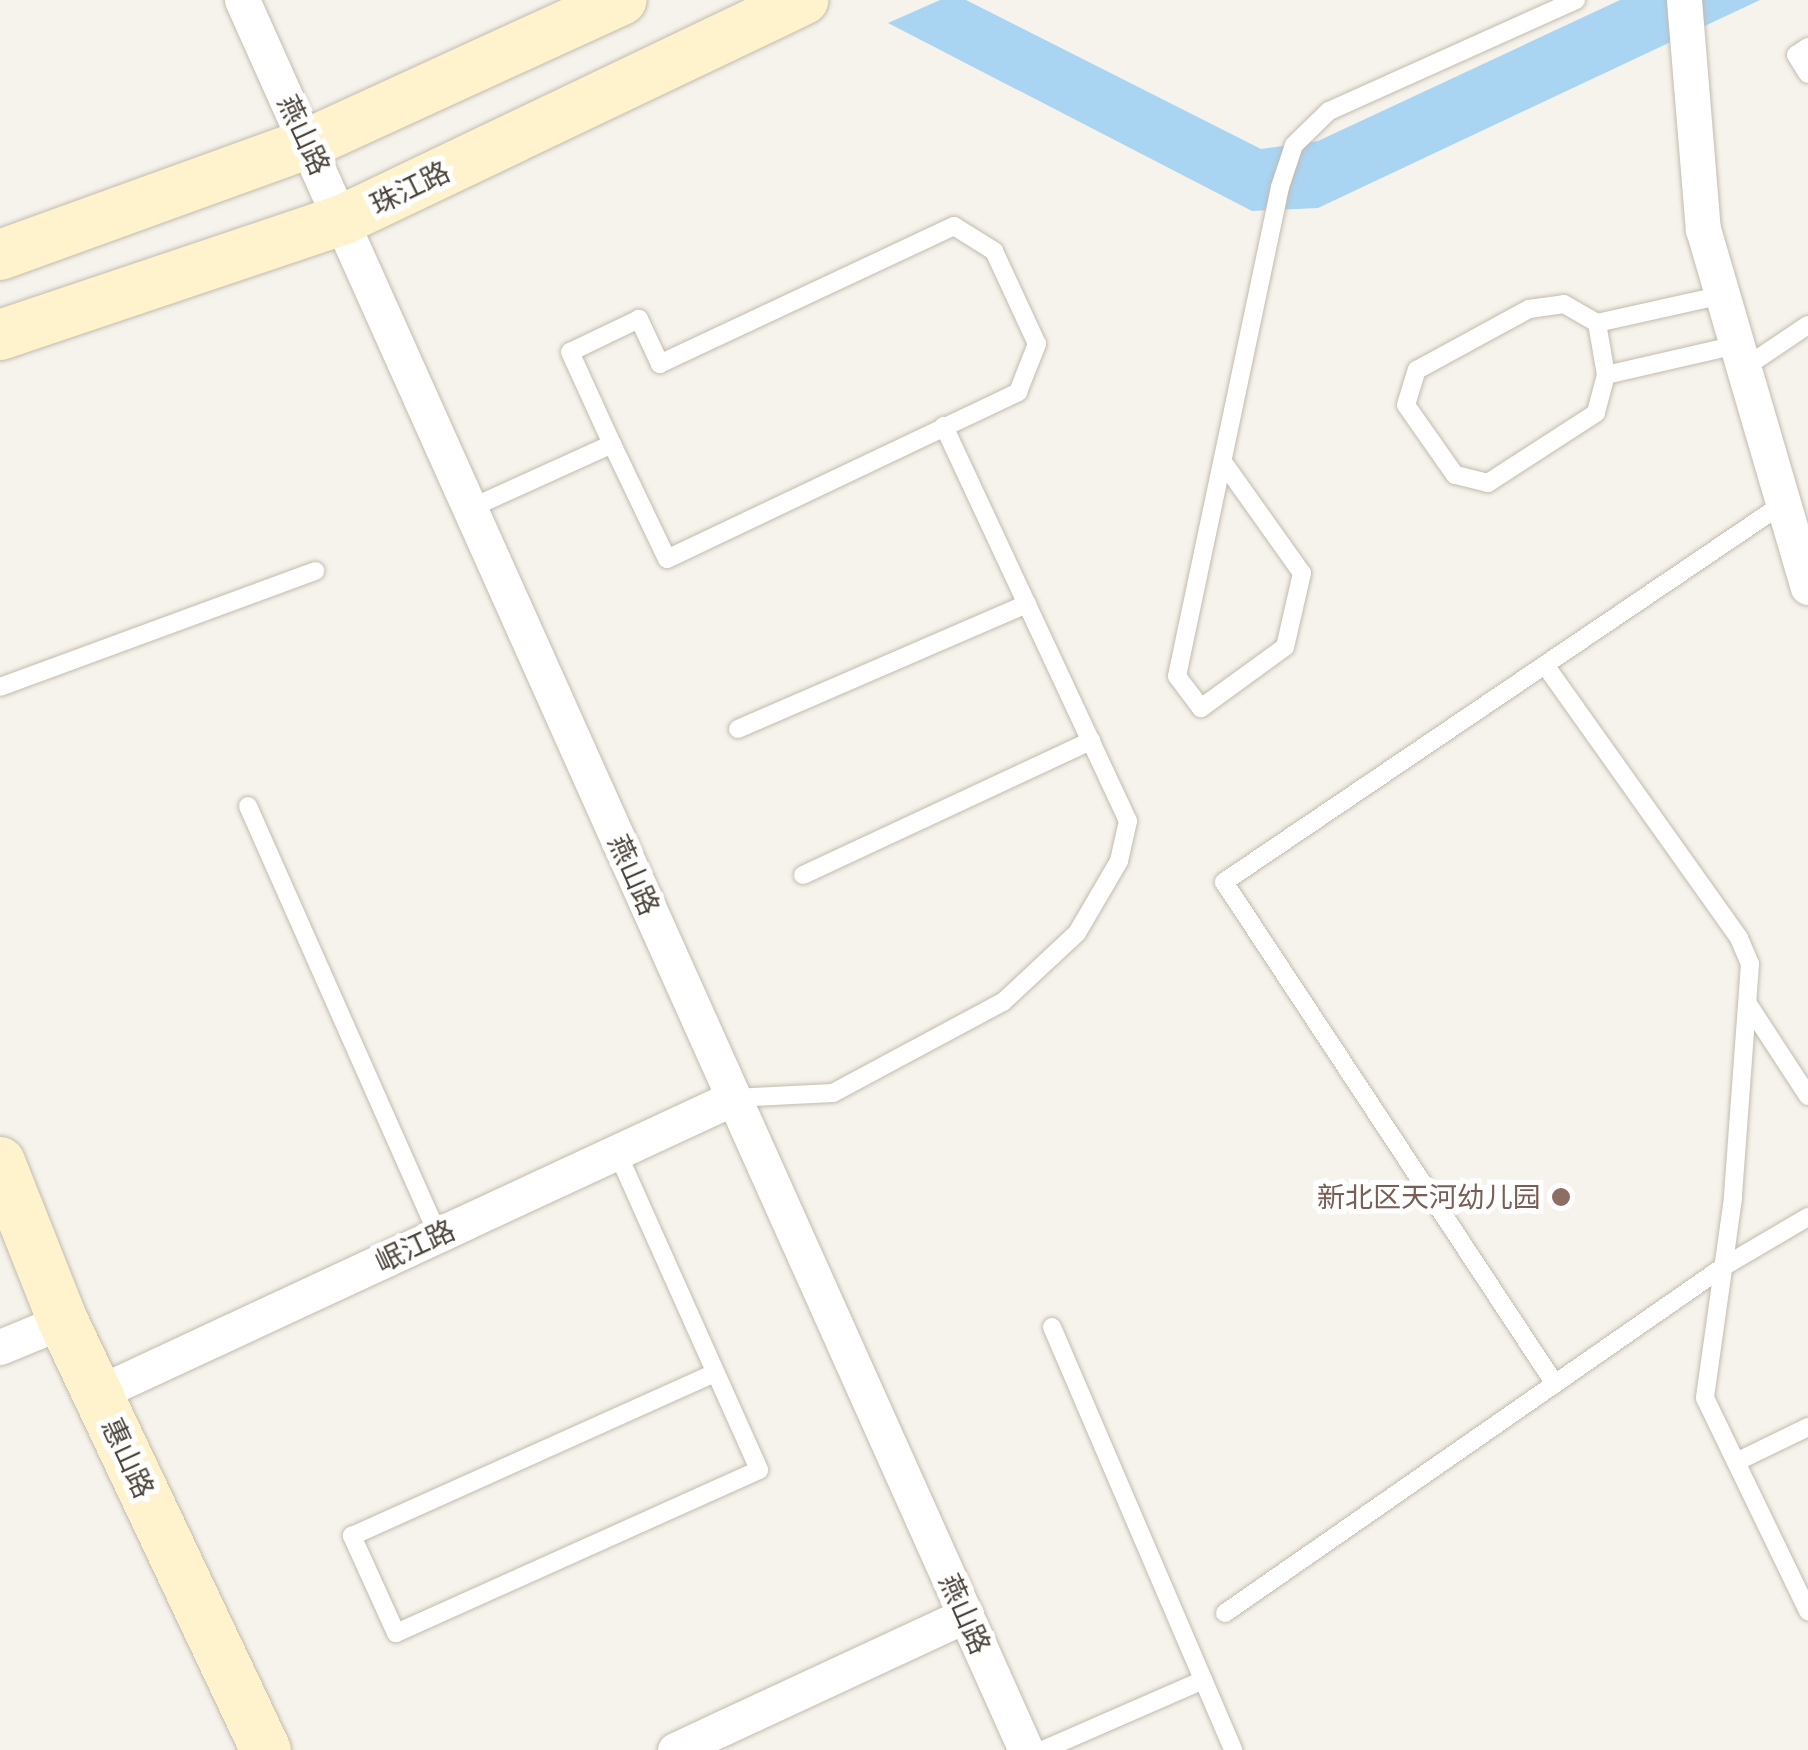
<!DOCTYPE html>
<meta charset="utf-8">
<style>
body{margin:0}
#map{position:relative;width:1808px;height:1750px;overflow:hidden;background:#f6f3ec;font-family:"PT Sans Narrow","Noto Sans SC",sans-serif}
div>[style]{position:absolute}
[style*='--x']{left:calc(var(--x)*1px);top:calc(var(--y)*1px);width:calc(var(--w)*1px);rotate:calc(var(--a)*1deg)}
.water>*{inset:0;background:#a9d4f2}
.roads{filter:drop-shadow(0 0 2px #c2bbae) drop-shadow(0 0 2px #c2bbae)}
.lane>*{height:18px;margin:-9px;padding:0 9px;transform-origin:9px;border-radius:9px;background:#fff}
.street>*{height:35px;margin:-17.5px;padding:0 17.5px;transform-origin:17.5px;border-radius:17.5px;background:#fff}
.secondary>*{height:50px;margin:-25px;padding:0 25px;transform-origin:25px;border-radius:25px;background:#fff3cd}
.dots>*{width:28px;height:28px;translate:-50% -50%;box-sizing:border-box;border:5px solid #fff;border-radius:50%}
span{translate:-50% -50%;white-space:nowrap;text-align:center;line-height:1.15;-webkit-text-stroke:10px #fff;paint-order:stroke}
.street-label{font-size:28px;color:#4b4439}
.education-label{font-size:28px;color:#785e54}
.right{translate:-100% -50%;text-align:right}
</style>
<div id="map">
<div class="water">
<i style="clip-path:polygon(940px 0,966px 0,1261px 149px,1318px 141px,1620px 0,1760px 0,1318px 208px,1252px 211px,888px 23px)"></i>
</div>
<div class="roads">
<div class="lane">
<i style="--x:1808;--y:47;--w:14;--a:146"></i>
<i style="--x:1796;--y:55;--w:22;--a:58"></i>
<i style="--x:1564;--y:304;--w:38;--a:30"></i>
<i style="--x:1597;--y:323;--w:53;--a:80.2"></i>
<i style="--x:1606;--y:375;--w:39;--a:105"></i>
<i style="--x:1596;--y:413;--w:129;--a:147.1"></i>
<i style="--x:1488;--y:483;--w:34;--a:-166"></i>
<i style="--x:1455;--y:475;--w:85;--a:-125"></i>
<i style="--x:1406;--y:405;--w:37;--a:-73"></i>
<i style="--x:1417;--y:370;--w:128;--a:-28.6"></i>
<i style="--x:1529;--y:309;--w:35;--a:-8"></i>
<i style="--x:1597;--y:323;--w:129;--a:-12.5"></i>
<i style="--x:1744;--y:368;--w:77;--a:-33.9"></i>
<i style="--x:1606;--y:375;--w:134;--a:-12.9"></i>
<i style="--x:1223;--y:462;--w:136;--a:54.6"></i>
<i style="--x:1302;--y:573;--w:76;--a:102.9"></i>
<i style="--x:1285;--y:647;--w:104;--a:144"></i>
<i style="--x:1201;--y:708;--w:40;--a:-127"></i>
<i style="--x:1177;--y:676;--w:500;--a:-78.1"></i>
<i style="--x:1280;--y:187;--w:44;--a:-71.6"></i>
<i style="--x:1294;--y:145;--w:49;--a:-44.2"></i>
<i style="--x:1329;--y:111;--w:271;--a:-24.2"></i>
<i style="--x:471;--y:508;--w:155;--a:-24.4"></i>
<i style="--x:612;--y:444;--w:127;--a:64.4"></i>
<i style="--x:667;--y:559;--w:389;--a:-25.4"></i>
<i style="--x:1018;--y:392;--w:52;--a:-68.4"></i>
<i style="--x:1037;--y:344;--w:102;--a:-114.8"></i>
<i style="--x:994;--y:251;--w:47;--a:-148"></i>
<i style="--x:954;--y:226;--w:325;--a:154.9"></i>
<i style="--x:660;--y:364;--w:50;--a:-115"></i>
<i style="--x:639;--y:319;--w:76;--a:154.4"></i>
<i style="--x:570;--y:352;--w:101;--a:65.5"></i>
<i style="--x:1545;--y:665;--w:335;--a:54.6"></i>
<i style="--x:1739;--y:938;--w:28;--a:67"></i>
<i style="--x:1750;--y:964;--w:235;--a:94.2"></i>
<i style="--x:1733;--y:1198;--w:202;--a:98"></i>
<i style="--x:1705;--y:1398;--w:237;--a:64.2"></i>
<i style="--x:0;--y:687;--w:336;--a:-20.2"></i>
<i style="--x:738;--y:729;--w:315;--a:-23.4"></i>
<i style="--x:248;--y:806;--w:469;--a:66.1"></i>
<i style="--x:803;--y:875;--w:318;--a:-25"></i>
<i style="--x:1748;--y:1004;--w:110;--a:56.9"></i>
<i style="--x:733;--y:1098;--w:100;--a:-2.9"></i>
<i style="--x:833;--y:1093;--w:193;--a:-28.2"></i>
<i style="--x:1003;--y:1002;--w:101;--a:-43"></i>
<i style="--x:1077;--y:933;--w:83;--a:-59.7"></i>
<i style="--x:1119;--y:861;--w:41;--a:-77.3"></i>
<i style="--x:1128;--y:821;--w:436;--a:-115"></i>
<i style="--x:617;--y:1152;--w:348;--a:65.9"></i>
<i style="--x:759;--y:1470;--w:398;--a:155.8"></i>
<i style="--x:396;--y:1633;--w:107;--a:-114.4"></i>
<i style="--x:352;--y:1536;--w:398;--a:-24.2"></i>
<i style="--x:1052;--y:1327;--w:460;--a:66.8"></i>
<i style="--x:1555;--y:1384;--w:601;--a:-123.4"></i>
<i style="--x:1224;--y:882;--w:676;--a:-34.09"></i>
<i style="--x:1736;--y:1462;--w:80;--a:-25.9"></i>
<i style="--x:1225;--y:1613;--w:606;--a:-34.79"></i>
<i style="--x:1723;--y:1267;--w:99;--a:-30.5"></i>
<i style="--x:1043;--y:1750;--w:175;--a:-23.6"></i>
</div>
<div class="street">
<i style="--x:242;--y:0;--w:1918;--a:65.87"></i>
<i style="--x:1684;--y:0;--w:230;--a:85.3"></i>
<i style="--x:1703;--y:229;--w:373;--a:73.7"></i>
<i style="--x:0;--y:1347;--w:68;--a:-22.4"></i>
<i style="--x:98;--y:1393;--w:700;--a:-24.92"></i>
<i style="--x:675;--y:1750;--w:321;--a:-24.9"></i>
</div>
<div class="secondary">
<i style="--x:0;--y:255;--w:326;--a:-19.9"></i>
<i style="--x:307;--y:144;--w:346;--a:-24.6"></i>
<i style="--x:0;--y:335;--w:363;--a:-18.6"></i>
<i style="--x:344;--y:219;--w:509;--a:-25.51"></i>
<i style="--x:0;--y:1162;--w:171;--a:68.4"></i>
<i style="--x:63;--y:1321;--w:475;--a:64.7"></i>
</div>
</div>
<div class="dots">
<i style="left:1561px;top:1197px;background:#8d6e63"></i>
</div>
<div class="street-label">
<span style="left:304px;top:135px;rotate:65deg">燕山路</span>
<span style="left:410px;top:188px;rotate:-26deg">珠江路</span>
<span style="left:634px;top:875px;rotate:66deg">燕山路</span>
<span style="left:415px;top:1246px;rotate:-25deg">岷江路</span>
<span style="left:128px;top:1458px;rotate:65deg">惠山路</span>
<span style="left:965px;top:1614px;rotate:66deg">燕山路</span>
</div>
<div class="education-label">
<span class="right" style="left:1541px;top:1197px">新北区天河幼儿园</span>
</div>
</div>
